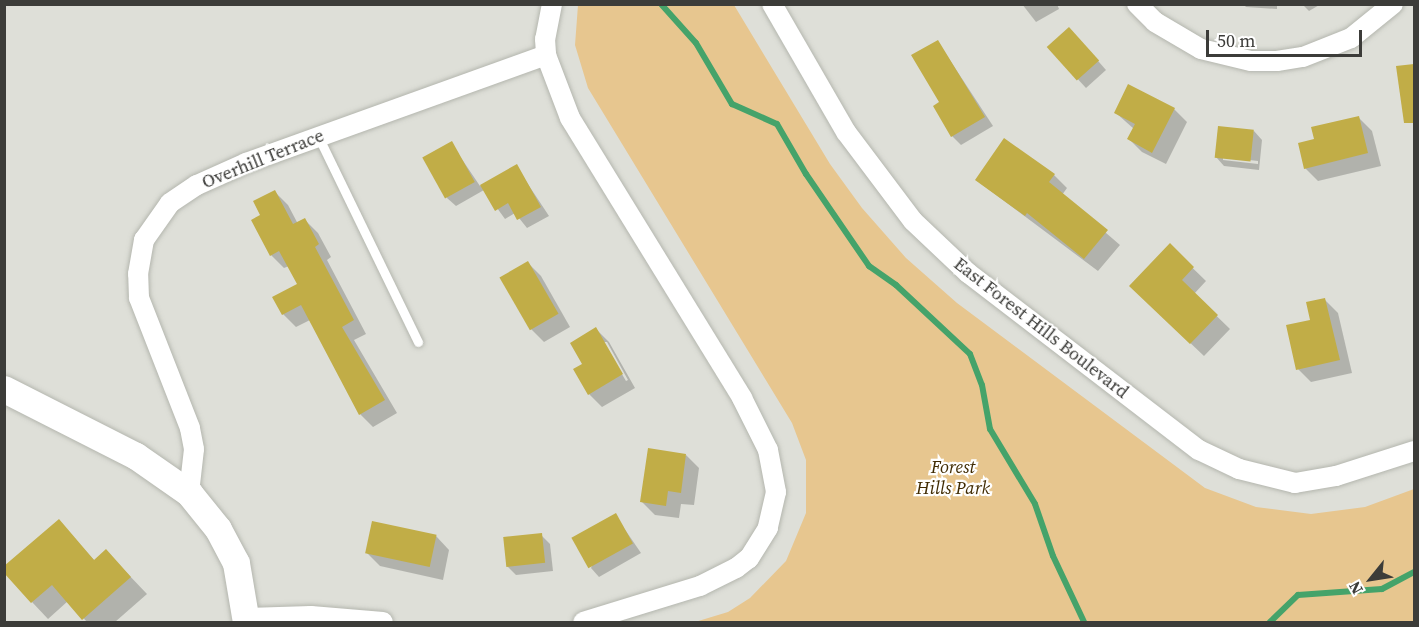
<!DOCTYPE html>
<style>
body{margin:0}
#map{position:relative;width:1419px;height:627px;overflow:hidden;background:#dedfd8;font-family:"Source Serif 4",serif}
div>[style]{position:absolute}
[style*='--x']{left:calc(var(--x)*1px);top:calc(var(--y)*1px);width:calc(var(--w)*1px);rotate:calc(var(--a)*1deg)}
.green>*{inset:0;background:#e7c68f}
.shadow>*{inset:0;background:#0003}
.stream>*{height:6px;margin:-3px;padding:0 3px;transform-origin:3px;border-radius:3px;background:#45a36a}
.building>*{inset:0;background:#c1ad47;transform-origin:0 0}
.roads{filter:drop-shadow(0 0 2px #b4b6ae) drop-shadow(0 0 2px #b4b6ae)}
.lane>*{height:9px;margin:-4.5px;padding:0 4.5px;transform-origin:4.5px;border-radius:4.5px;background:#fff}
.street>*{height:20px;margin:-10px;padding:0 10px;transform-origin:10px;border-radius:10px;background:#fff}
.secondary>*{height:27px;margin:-13.5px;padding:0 13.5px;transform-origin:13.5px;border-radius:13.5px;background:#fff}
span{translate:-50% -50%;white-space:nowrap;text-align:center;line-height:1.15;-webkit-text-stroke:4.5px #fff;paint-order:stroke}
.street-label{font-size:18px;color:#3c3c39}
.park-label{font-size:18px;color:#402b02;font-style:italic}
.frame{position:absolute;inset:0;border:6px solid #3c3c39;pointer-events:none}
.north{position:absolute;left:1341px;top:549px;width:60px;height:60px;-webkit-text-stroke:4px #fff;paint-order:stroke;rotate:240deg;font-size:16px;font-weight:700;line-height:24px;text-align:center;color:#3c3c39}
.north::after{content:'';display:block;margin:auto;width:21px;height:27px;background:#3c3c39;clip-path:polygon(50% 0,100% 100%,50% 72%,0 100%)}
.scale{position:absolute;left:1206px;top:30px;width:156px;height:27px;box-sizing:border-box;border:3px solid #3c3c39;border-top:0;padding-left:8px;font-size:18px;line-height:21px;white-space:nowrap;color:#3c3c39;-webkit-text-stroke:4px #fff;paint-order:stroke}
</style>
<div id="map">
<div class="green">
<i style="clip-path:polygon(578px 5px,734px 5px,830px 164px,862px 208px,906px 258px,957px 303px,1205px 488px,1256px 507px,1311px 514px,1365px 507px,1414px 489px,1414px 622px,695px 622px,728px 612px,750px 598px,786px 561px,806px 513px,806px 460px,792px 423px,588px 88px,575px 45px)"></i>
</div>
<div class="shadow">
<i style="clip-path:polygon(1022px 4px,1057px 4px,1059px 9px,1036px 22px)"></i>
<i style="clip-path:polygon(1243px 4px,1277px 4px,1277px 9px,1246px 7px)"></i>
<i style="clip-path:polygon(1302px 4px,1321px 4px,1309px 11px)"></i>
<i style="clip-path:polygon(1078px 38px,1106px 70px,1086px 88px,1049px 48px)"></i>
<i style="clip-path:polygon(938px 42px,993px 126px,961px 145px,952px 136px,941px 103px)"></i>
<i style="clip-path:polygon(1414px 65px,1414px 124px,1404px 114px,1398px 68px)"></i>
<i style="clip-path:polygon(1174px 109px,1187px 122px,1166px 164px,1142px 152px,1129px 139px,1134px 129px,1116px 113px)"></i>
<i style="clip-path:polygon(1359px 118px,1372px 131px,1381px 166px,1318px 181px,1305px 168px,1316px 141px)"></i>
<i style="clip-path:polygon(evenodd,1254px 131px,1262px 140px,1259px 170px,1224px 166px,1216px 157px,1254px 131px,1223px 157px,1258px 161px,1258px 164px,1223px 160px,1223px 157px)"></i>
<i style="clip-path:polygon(451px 143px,480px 186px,516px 166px,549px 216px,527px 228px,515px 213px,505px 219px,484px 190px,456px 206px,447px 198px)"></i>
<i style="clip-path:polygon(1054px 175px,1067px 188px,1062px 195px,1120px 245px,1098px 271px,976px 180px)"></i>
<i style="clip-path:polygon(275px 192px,288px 205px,298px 224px,305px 220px,318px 233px,331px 257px,327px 260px,366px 334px,354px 340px,397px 413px,373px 427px,360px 414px,310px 320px,296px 327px,283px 314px,299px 285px,289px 266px,284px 268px,271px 255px,262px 216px)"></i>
<i style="clip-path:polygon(1170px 246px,1206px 281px,1194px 294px,1230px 329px,1204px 356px,1144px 299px)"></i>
<i style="clip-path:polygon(528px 263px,541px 276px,570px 327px,544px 342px,531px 329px)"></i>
<i style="clip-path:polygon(1325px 300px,1338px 313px,1352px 373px,1311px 382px,1298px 369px,1312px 321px)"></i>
<i style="clip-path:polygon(evenodd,596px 329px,609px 342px,635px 388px,602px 407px,589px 394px,584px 365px,596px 329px,603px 342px,607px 342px,628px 380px,626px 381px,603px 342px)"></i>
<i style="clip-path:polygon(686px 455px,699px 468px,694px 505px,681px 504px,679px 518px,655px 515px,642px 502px)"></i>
<i style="clip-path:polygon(615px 515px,641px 553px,599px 577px,591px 568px)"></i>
<i style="clip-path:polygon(58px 521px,95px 561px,106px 551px,147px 594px,115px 622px,87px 622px,68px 601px,48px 619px,32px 602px)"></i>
<i style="clip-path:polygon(541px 535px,550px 544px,553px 571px,516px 575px,507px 566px)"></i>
<i style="clip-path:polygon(436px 536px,449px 550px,443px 580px,380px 566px,367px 553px)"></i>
</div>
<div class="stream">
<i style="--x:661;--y:4;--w:52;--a:48.1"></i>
<i style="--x:696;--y:43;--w:71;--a:59.5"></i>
<i style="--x:732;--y:104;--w:49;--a:24"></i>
<i style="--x:777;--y:124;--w:58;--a:59.9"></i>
<i style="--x:806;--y:174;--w:112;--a:55.6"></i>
<i style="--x:869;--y:266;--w:33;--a:35"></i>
<i style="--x:896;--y:285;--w:101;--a:43"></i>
<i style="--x:970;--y:354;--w:33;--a:69"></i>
<i style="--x:982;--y:385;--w:45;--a:79.7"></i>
<i style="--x:990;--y:429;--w:87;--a:59"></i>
<i style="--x:1035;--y:504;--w:55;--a:70.9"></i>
<i style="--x:1053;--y:556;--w:73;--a:64.8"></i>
<i style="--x:1270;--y:622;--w:39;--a:-44"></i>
<i style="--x:1298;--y:595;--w:84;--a:-4.1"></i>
<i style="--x:1382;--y:589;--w:36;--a:-28"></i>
</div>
<div class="building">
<i style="left:1069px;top:27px;width:45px;height:30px;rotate:48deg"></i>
<i style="clip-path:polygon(938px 40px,985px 117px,951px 137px,933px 106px,939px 102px,911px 55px)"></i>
<i style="clip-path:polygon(1414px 64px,1414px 123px,1404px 123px,1396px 66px)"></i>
<i style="clip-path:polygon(1128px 84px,1175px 108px,1152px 153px,1127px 139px,1135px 124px,1114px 113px)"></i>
<i style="clip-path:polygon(1359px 116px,1368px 153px,1304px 169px,1298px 143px,1314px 139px,1311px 127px)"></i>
<i style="left:1218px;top:126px;width:36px;height:32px;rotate:6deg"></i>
<i style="clip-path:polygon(1004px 138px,1055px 174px,1049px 182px,1108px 230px,1084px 259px,1027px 213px,1025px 216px,975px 180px)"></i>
<i style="left:452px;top:141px;width:47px;height:34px;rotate:61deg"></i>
<i style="clip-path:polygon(517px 164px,541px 207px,517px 220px,508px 203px,495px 211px,480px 185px)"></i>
<i style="clip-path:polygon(275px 190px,293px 224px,305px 218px,319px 244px,315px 247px,354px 320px,342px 327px,385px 400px,359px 415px,301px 305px,282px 315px,272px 297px,297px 284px,279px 251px,270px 256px,251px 220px,260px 215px,253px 201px)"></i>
<i style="clip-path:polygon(1170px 243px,1194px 267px,1182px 280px,1218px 315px,1190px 344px,1129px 286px)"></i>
<i style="left:528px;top:261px;width:61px;height:33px;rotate:60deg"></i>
<i style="clip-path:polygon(1325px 298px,1340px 360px,1296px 370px,1286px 325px,1310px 320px,1306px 302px)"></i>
<i style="clip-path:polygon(596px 327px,623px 374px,588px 395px,573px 369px,582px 364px,570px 343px)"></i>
<i style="clip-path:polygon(648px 448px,686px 454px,681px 493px,668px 491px,666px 506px,640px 502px)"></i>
<i style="left:616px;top:513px;width:35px;height:51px;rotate:61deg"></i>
<i style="clip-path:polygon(59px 519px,94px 560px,106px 549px,131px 577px,82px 620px,52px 585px,31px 603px,4px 573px,4px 566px)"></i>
<i style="left:372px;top:521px;width:66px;height:33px;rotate:12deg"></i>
<i style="left:542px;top:533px;width:30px;height:39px;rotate:84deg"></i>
</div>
<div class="roads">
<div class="lane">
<i style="--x:318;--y:136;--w:229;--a:64.1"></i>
</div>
<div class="street">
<i style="--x:552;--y:4;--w:36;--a:101"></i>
<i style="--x:545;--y:39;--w:16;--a:86"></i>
<i style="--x:546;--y:55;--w:67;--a:69.1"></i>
<i style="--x:570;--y:118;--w:329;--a:58.4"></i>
<i style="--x:742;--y:398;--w:58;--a:63.4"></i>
<i style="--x:768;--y:450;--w:43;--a:79.2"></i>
<i style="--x:776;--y:492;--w:37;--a:103"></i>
<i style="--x:768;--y:528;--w:36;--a:122"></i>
<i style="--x:749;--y:558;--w:16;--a:142"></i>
<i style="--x:736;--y:568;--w:40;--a:153.4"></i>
<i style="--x:700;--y:586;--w:122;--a:162.9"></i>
<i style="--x:772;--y:4;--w:148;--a:60"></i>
<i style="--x:846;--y:132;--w:111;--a:53"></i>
<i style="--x:913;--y:221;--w:76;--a:43.4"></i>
<i style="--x:968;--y:273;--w:291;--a:37.5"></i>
<i style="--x:1199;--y:450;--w:44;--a:25.4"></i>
<i style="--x:1239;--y:469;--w:58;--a:14"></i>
<i style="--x:1295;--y:483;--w:42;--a:-9.7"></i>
<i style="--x:1336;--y:476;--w:82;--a:-17.8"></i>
<i style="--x:1137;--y:4;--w:25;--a:45"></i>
<i style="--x:1155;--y:22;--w:53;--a:30.4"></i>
<i style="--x:1201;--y:49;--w:51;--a:13.5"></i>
<i style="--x:1251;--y:61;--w:26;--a:0"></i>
<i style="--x:1277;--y:61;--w:26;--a:-9"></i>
<i style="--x:1303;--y:57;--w:52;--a:-21.6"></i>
<i style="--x:1351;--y:38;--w:54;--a:-39"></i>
<i style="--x:189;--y:493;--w:44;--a:-83.5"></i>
<i style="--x:194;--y:449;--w:21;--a:-101"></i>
<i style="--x:190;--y:428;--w:140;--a:-111.4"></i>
<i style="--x:139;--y:298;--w:24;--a:-92"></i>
<i style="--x:138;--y:274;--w:35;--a:-80"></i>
<i style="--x:144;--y:240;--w:45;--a:-54.9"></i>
<i style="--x:170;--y:203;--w:32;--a:-34"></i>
<i style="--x:197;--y:185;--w:54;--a:-24.2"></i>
<i style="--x:246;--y:163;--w:319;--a:-19.8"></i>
<i style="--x:247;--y:618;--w:64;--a:-1.8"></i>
<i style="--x:311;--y:616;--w:72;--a:4.8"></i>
</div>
<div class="secondary">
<i style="--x:4;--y:389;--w:148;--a:26.9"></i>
<i style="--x:136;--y:456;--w:65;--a:34.9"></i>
<i style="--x:189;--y:493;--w:46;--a:51.1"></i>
<i style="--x:218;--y:529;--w:38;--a:62"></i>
<i style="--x:236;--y:563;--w:60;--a:80.4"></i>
</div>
</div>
<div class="street-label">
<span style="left:263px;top:159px;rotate:-22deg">Overhill Terrace</span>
<span style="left:1041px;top:328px;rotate:38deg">East Forest Hills Boulevard</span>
</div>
<div class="park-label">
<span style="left:953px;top:478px">Forest<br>Hills Park</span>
</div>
<div class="frame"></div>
<div class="north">N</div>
<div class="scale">50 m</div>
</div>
